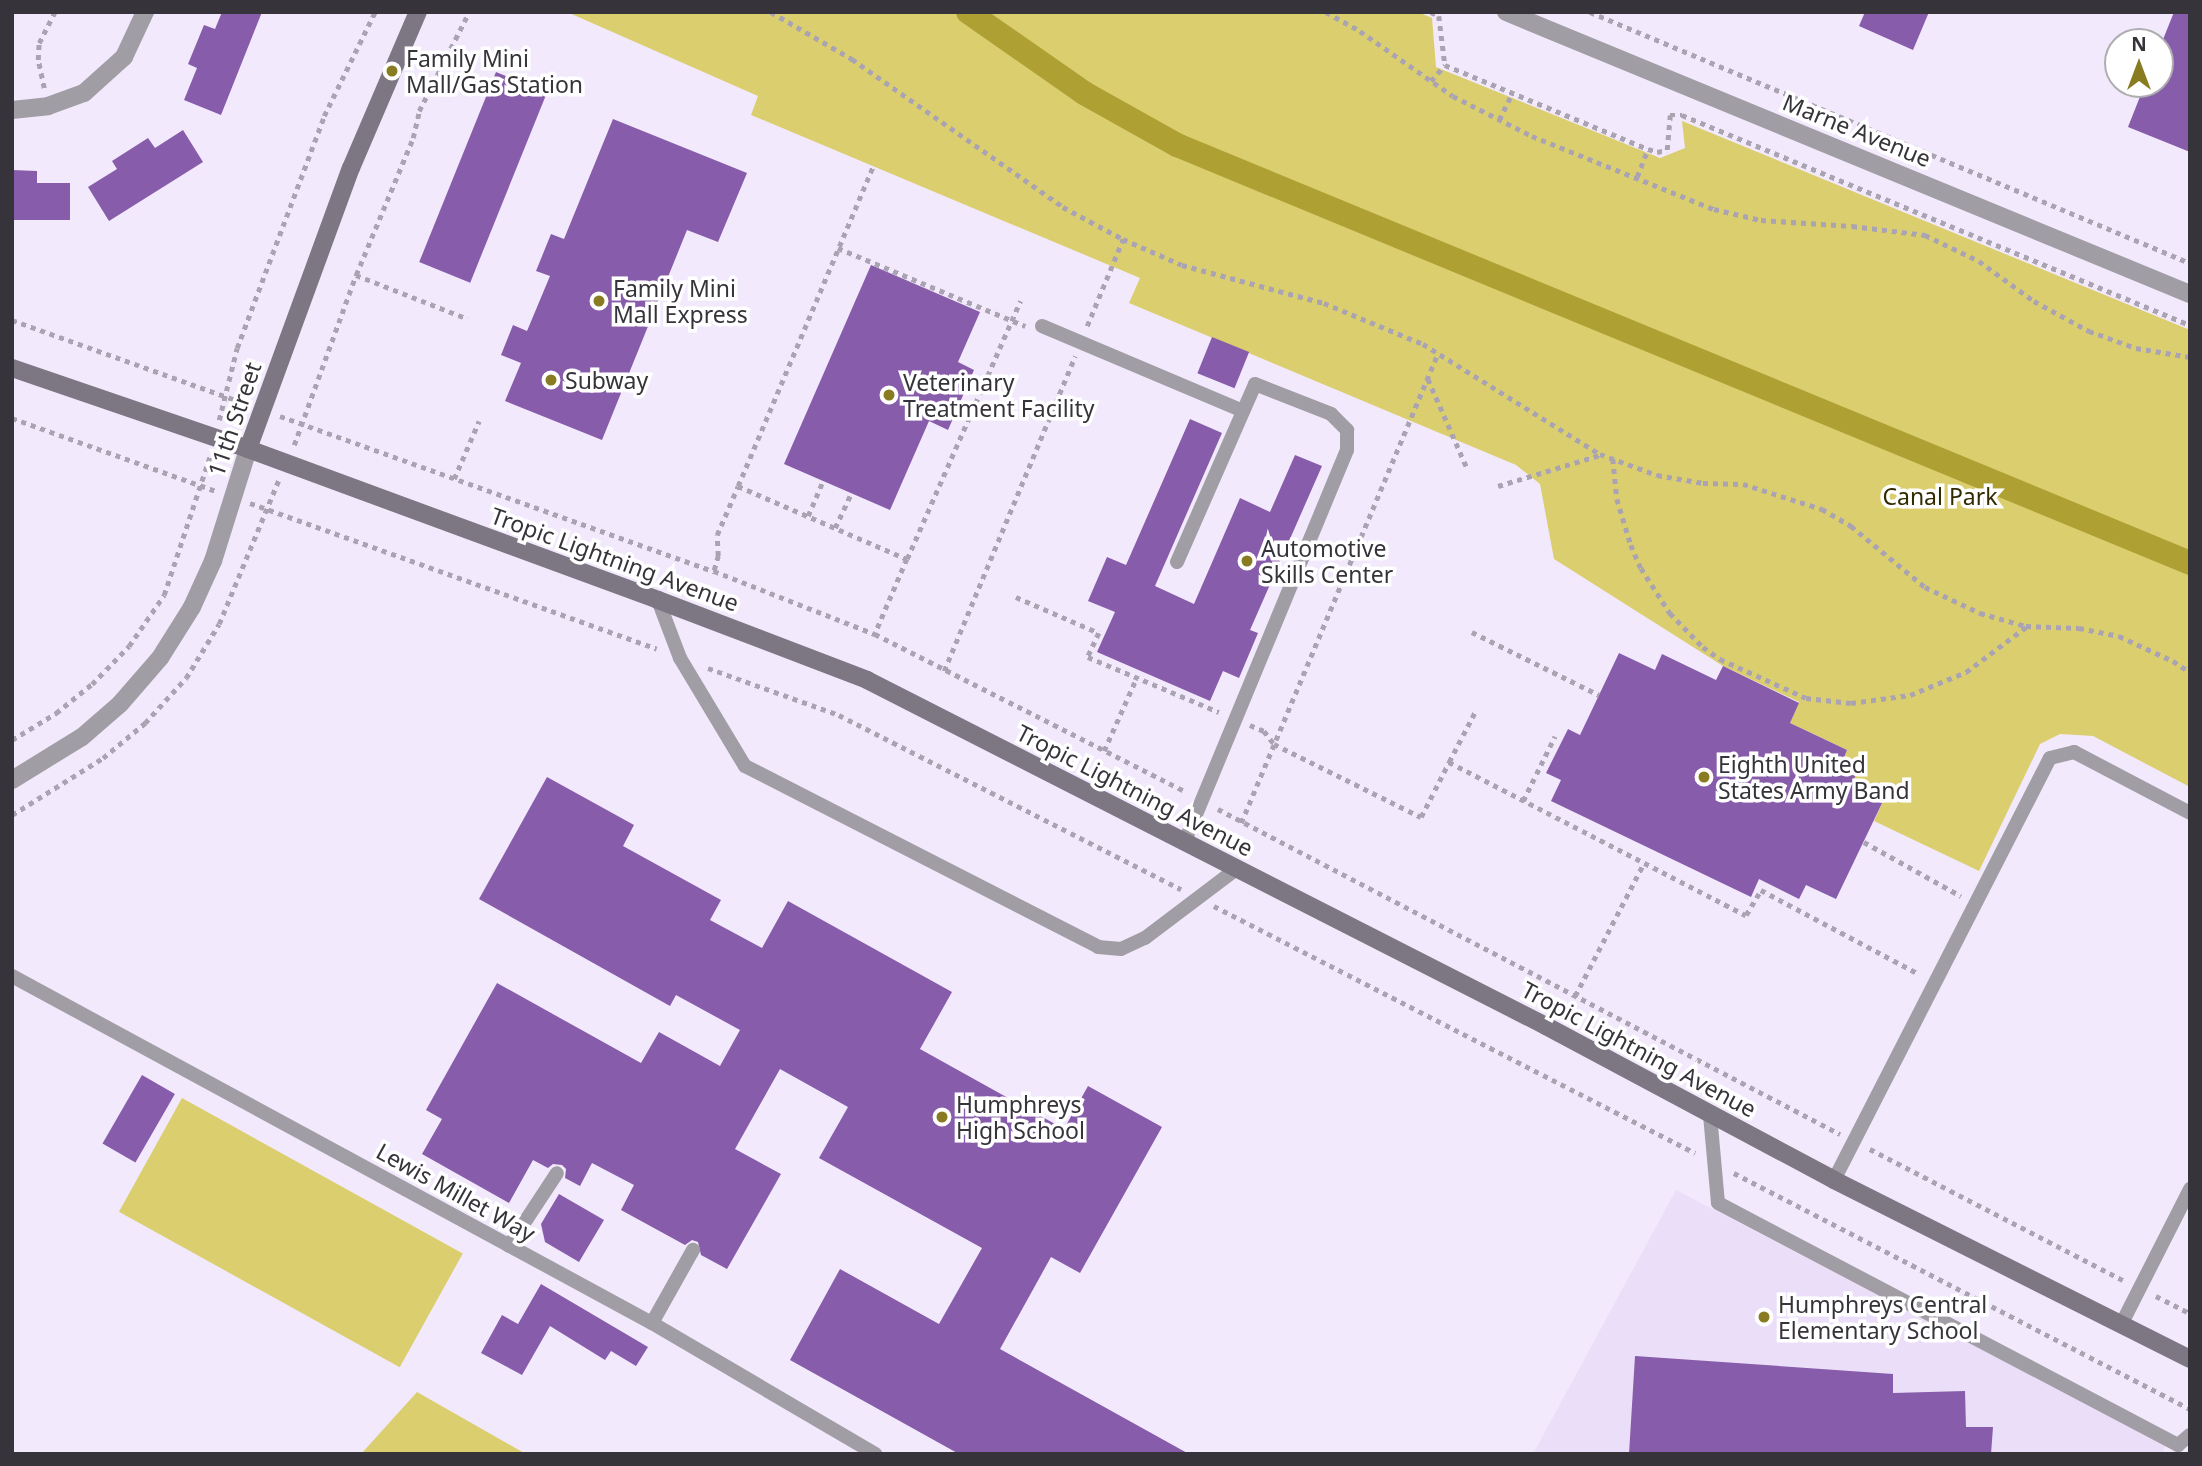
<!DOCTYPE html>
<style>
body{margin:0}
#map{position:relative;width:2202px;height:1466px;overflow:hidden;background:#f2e9fc;font-family:"Noto Sans",sans-serif}
div>[style]{position:absolute}
[style*='--x']{left:calc(var(--x)*1px);top:calc(var(--y)*1px);width:calc(var(--w)*1px);rotate:calc(var(--a)*1deg)}
.built>*{inset:0;background:#ebdef8}
.green>*{inset:0;background:#dbce6e;transform-origin:0 0}
.canal>*{height:24px;margin:-12px;padding:0 12px;transform-origin:12px;border-radius:12px;background:#aea033}
.building>*{inset:0;background:#875caa;transform-origin:0 0}
.path>*{height:4.5px;margin-top:-2.25px;transform-origin:0;background:repeating-linear-gradient(90deg,#aaa4b2 0 5px,transparent 0 10px)}
.service>*{height:14px;margin:-7px;padding:0 7px;transform-origin:7px;border-radius:7px;background:#a19da5}
.minor>*{height:18px;margin:-9px;padding:0 9px;transform-origin:9px;border-radius:9px;background:#a19da5}
.tertiary>*{height:18px;margin:-9px;padding:0 9px;transform-origin:9px;border-radius:9px;background:#a19da5}
.secondary>*{height:18px;margin:-9px;padding:0 9px;transform-origin:9px;border-radius:9px;background:#7d7783}
.dots>*{width:19px;height:19px;translate:-50% -50%;box-sizing:border-box;border:4px solid #fff;border-radius:50%}
span{translate:-50% -50%;white-space:nowrap;text-align:center;line-height:1.15;-webkit-text-stroke:7px #fff;paint-order:stroke}
.poi-label{font-size:23px;color:#36333a}
.left{translate:0 -50%;text-align:left}
.street-label{font-size:23px;color:#36333a}
.park-label{font-size:23px;color:#322b00}
.frame{position:absolute;inset:0;border:14px solid #36333a;pointer-events:none}
.north{position:absolute;left:2104px;top:28px;width:70px;height:70px;box-sizing:border-box;background:#fff;border:2px solid #afadb0;border-radius:50%;rotate:0deg;font-size:19px;font-weight:700;line-height:28px;text-align:center;color:#36333a}
.north::after{content:'';display:block;margin:auto;width:24px;height:32px;background:#887b21;clip-path:polygon(50% 0,100% 100%,50% 72%,0 100%)}
</style>
<div id="map">
<div class="built">
<i style="clip-path:polygon(1676px 1190px,2165px 1445px,2162px 1454px,1533px 1454px)"></i>
</div>
<div class="green">
<i style="clip-path:polygon(567px 12px,1418px 12px,1432px 18px,1436px 67px,1660px 158px,1685px 148px,1682px 121px,2190px 330px,2190px 787px,2093px 736px,2060px 734px,2040px 744px,1979px 871px,1874px 821px,1885px 797px,1853px 781px,1843px 760px,1847px 750px,1790px 723px,1799px 702px,1723px 666px,1554px 559px,1540px 484px,1516px 465px,1129px 303px,1140px 278px,751px 115px,758px 96px)"></i>
<i style="left:182px;top:1098px;width:321px;height:130px;rotate:29deg"></i>
<i style="clip-path:polygon(417px 1392px,526px 1454px,361px 1454px)"></i>
</div>
<div class="canal">
<i style="--x:968;--y:12;--w:141;--a:34.9"></i>
<i style="--x:1084;--y:93;--w:107;--a:29.2"></i>
<i style="--x:1177;--y:145;--w:1096;--a:22.42"></i>
</div>
<div class="building">
<i style="clip-path:polygon(222px 12px,262px 12px,221px 115px,184px 100px,197px 68px,188px 64px,204px 25px,215px 29px)"></i>
<i style="clip-path:polygon(1865px 12px,1929px 12px,1913px 50px,1859px 26px)"></i>
<i style="clip-path:polygon(2174px 12px,2190px 12px,2190px 152px,2128px 127px,2145px 84px,2160px 84px,2160px 47px)"></i>
<i style="left:496px;top:72px;width:55px;height:205px;rotate:22deg"></i>
<i style="clip-path:polygon(613px 119px,747px 173px,718px 242px,687px 230px,602px 440px,505px 401px,521px 363px,501px 355px,513px 325px,527px 331px,550px 276px,536px 271px,551px 234px,564px 239px)"></i>
<i style="clip-path:polygon(183px 130px,203px 162px,109px 221px,88px 187px,117px 169px,112px 161px,148px 138px,155px 148px)"></i>
<i style="clip-path:polygon(12px 170px,37px 171px,37px 183px,70px 183px,70px 220px,12px 220px)"></i>
<i style="clip-path:polygon(871px 265px,980px 312px,958px 362px,974px 370px,948px 430px,929px 421px,890px 510px,784px 464px)"></i>
<i style="left:1212px;top:337px;width:40px;height:39px;rotate:22deg"></i>
<i style="clip-path:polygon(1190px 419px,1222px 433px,1155px 586px,1194px 604px,1240px 498px,1270px 512px,1295px 455px,1322px 466px,1250px 630px,1258px 633px,1239px 678px,1223px 671px,1210px 701px,1097px 652px,1115px 612px,1088px 601px,1107px 557px,1126px 565px)"></i>
<i style="clip-path:polygon(1619px 653px,1655px 670px,1662px 654px,1716px 680px,1723px 666px,1799px 703px,1790px 723px,1847px 750px,1843px 760px,1859px 768px,1853px 781px,1885px 797px,1836px 899px,1806px 885px,1799px 899px,1759px 879px,1751px 897px,1551px 801px,1561px 780px,1546px 773px,1568px 729px,1580px 735px)"></i>
<i style="clip-path:polygon(547px 777px,634px 825px,623px 846px,721px 900px,710px 920px,762px 948px,788px 901px,952px 992px,920px 1049px,1064px 1129px,1088px 1086px,1162px 1127px,1080px 1273px,1051px 1257px,1000px 1349px,1189px 1454px,959px 1454px,790px 1360px,840px 1269px,939px 1324px,982px 1248px,819px 1158px,848px 1107px,780px 1069px,735px 1149px,781px 1174px,727px 1269px,701px 1255px,698px 1242px,692px 1240px,685px 1245px,621px 1210px,634px 1185px,592px 1163px,580px 1186px,565px 1178px,566px 1169px,562px 1165px,553px 1164px,548px 1168px,533px 1160px,509px 1203px,422px 1154px,442px 1119px,426px 1110px,497px 983px,641px 1063px,659px 1032px,720px 1066px,740px 1030px,676px 995px,670px 1006px,479px 899px)"></i>
<i style="left:142px;top:1075px;width:38px;height:79px;rotate:30deg"></i>
<i style="clip-path:polygon(559px 1194px,604px 1220px,579px 1262px,545px 1242px,541px 1224px)"></i>
<i style="clip-path:polygon(541px 1284px,648px 1347px,636px 1366px,611px 1351px,605px 1360px,550px 1326px,522px 1375px,481px 1353px,502px 1315px,518px 1324px)"></i>
<i style="clip-path:polygon(1635px 1356px,1893px 1374px,1893px 1393px,1965px 1391px,1966px 1427px,1993px 1427px,1991px 1454px,1629px 1454px)"></i>
</div>
<div class="path">
<i style="--x:771;--y:12;--w:94;--a:30.1"></i>
<i style="--x:852;--y:59;--w:258;--a:35"></i>
<i style="--x:1063;--y:207;--w:68;--a:28.1"></i>
<i style="--x:1123;--y:239;--w:64;--a:23.8"></i>
<i style="--x:1182;--y:265;--w:147;--a:15"></i>
<i style="--x:1324;--y:303;--w:107;--a:22.5"></i>
<i style="--x:1423;--y:344;--w:208;--a:31.9"></i>
<i style="--x:1600;--y:454;--w:61;--a:20.2"></i>
<i style="--x:1657;--y:475;--w:47;--a:9.9"></i>
<i style="--x:1703;--y:483;--w:40;--a:1.4"></i>
<i style="--x:1743;--y:484;--w:83;--a:17.6"></i>
<i style="--x:1822;--y:509;--w:34;--a:30"></i>
<i style="--x:1851;--y:526;--w:96;--a:39.5"></i>
<i style="--x:1925;--y:587;--w:61;--a:25.3"></i>
<i style="--x:1980;--y:613;--w:48;--a:15.8"></i>
<i style="--x:2026;--y:626;--w:53;--a:2.2"></i>
<i style="--x:2079;--y:628;--w:41;--a:11.3"></i>
<i style="--x:2119;--y:636;--w:60;--a:24.8"></i>
<i style="--x:2173;--y:661;--w:20;--a:33"></i>
<i style="--x:1326;--y:12;--w:39;--a:29"></i>
<i style="--x:1360;--y:31;--w:113;--a:35"></i>
<i style="--x:1453;--y:96;--w:89;--a:26.9"></i>
<i style="--x:1532;--y:136;--w:196;--a:21.9"></i>
<i style="--x:1714;--y:209;--w:48;--a:13.2"></i>
<i style="--x:1761;--y:220;--w:91;--a:3.8"></i>
<i style="--x:1852;--y:226;--w:74;--a:7"></i>
<i style="--x:1925;--y:235;--w:60;--a:25.7"></i>
<i style="--x:1979;--y:261;--w:68;--a:36"></i>
<i style="--x:2034;--y:301;--w:63;--a:28.6"></i>
<i style="--x:2089;--y:331;--w:50;--a:19.9"></i>
<i style="--x:2136;--y:348;--w:55;--a:9.5"></i>
<i style="--x:1431;--y:12;--w:9;--a:27"></i>
<i style="--x:1439;--y:16;--w:49;--a:83"></i>
<i style="--x:1445;--y:65;--w:220;--a:22.5"></i>
<i style="--x:1648;--y:149;--w:9;--a:18"></i>
<i style="--x:1657;--y:152;--w:10;--a:-11"></i>
<i style="--x:1667;--y:150;--w:35;--a:-85"></i>
<i style="--x:1670;--y:115;--w:12;--a:0"></i>
<i style="--x:1682;--y:115;--w:550;--a:22.46"></i>
<i style="--x:1590;--y:12;--w:650;--a:22.7"></i>
<i style="--x:419;--y:54;--w:27;--a:27"></i>
<i style="--x:1431;--y:81;--w:21;--a:-49"></i>
<i style="--x:44;--y:88;--w:29;--a:-102"></i>
<i style="--x:38;--y:60;--w:17;--a:-87"></i>
<i style="--x:39;--y:43;--w:35;--a:-63"></i>
<i style="--x:1499;--y:120;--w:30;--a:-64"></i>
<i style="--x:1637;--y:177;--w:30;--a:-69"></i>
<i style="--x:838;--y:248;--w:203;--a:22.6"></i>
<i style="--x:356;--y:275;--w:120;--a:21.4"></i>
<i style="--x:12;--y:320;--w:249;--a:19.7"></i>
<i style="--x:1087;--y:326;--w:94;--a:-67.5"></i>
<i style="--x:1428;--y:379;--w:99;--a:66.3"></i>
<i style="--x:280;--y:416;--w:461;--a:19.7"></i>
<i style="--x:714;--y:571;--w:173;--a:21.4"></i>
<i style="--x:875;--y:634;--w:349;--a:26.9"></i>
<i style="--x:12;--y:418;--w:217;--a:19.7"></i>
<i style="--x:219;--y:420;--w:74;--a:-76"></i>
<i style="--x:237;--y:348;--w:248;--a:-69.4"></i>
<i style="--x:324;--y:116;--w:116;--a:-63.9"></i>
<i style="--x:294;--y:445;--w:181;--a:-70"></i>
<i style="--x:356;--y:275;--w:148;--a:-67.4"></i>
<i style="--x:413;--y:138;--w:28;--a:-77"></i>
<i style="--x:419;--y:111;--w:111;--a:-63.2"></i>
<i style="--x:1613;--y:459;--w:40;--a:84.3"></i>
<i style="--x:1617;--y:499;--w:48;--a:73.1"></i>
<i style="--x:1631;--y:545;--w:25;--a:67"></i>
<i style="--x:1641;--y:568;--w:54;--a:57.2"></i>
<i style="--x:1670;--y:613;--w:47;--a:45.9"></i>
<i style="--x:1703;--y:647;--w:21;--a:35"></i>
<i style="--x:1720;--y:659;--w:94;--a:24.4"></i>
<i style="--x:1806;--y:698;--w:45;--a:6.3"></i>
<i style="--x:1851;--y:703;--w:60;--a:-7.7"></i>
<i style="--x:1910;--y:695;--w:61;--a:-22.3"></i>
<i style="--x:1966;--y:672;--w:75;--a:-36.9"></i>
<i style="--x:454;--y:479;--w:63;--a:-66.7"></i>
<i style="--x:738;--y:486;--w:346;--a:-67.1"></i>
<i style="--x:1498;--y:486;--w:107;--a:-16.9"></i>
<i style="--x:250;--y:503;--w:432;--a:19.7"></i>
<i style="--x:808;--y:516;--w:38;--a:-67"></i>
<i style="--x:835;--y:528;--w:38;--a:-65"></i>
<i style="--x:907;--y:559;--w:282;--a:-66.3"></i>
<i style="--x:714;--y:570;--w:15;--a:-74"></i>
<i style="--x:718;--y:556;--w:21;--a:-93"></i>
<i style="--x:717;--y:535;--w:53;--a:-66.8"></i>
<i style="--x:738;--y:486;--w:184;--a:23.4"></i>
<i style="--x:907;--y:559;--w:82;--a:113.1"></i>
<i style="--x:1016;--y:597;--w:90;--a:23.4"></i>
<i style="--x:1099;--y:633;--w:26;--a:115"></i>
<i style="--x:1088;--y:657;--w:142;--a:22.8"></i>
<i style="--x:1472;--y:632;--w:142;--a:26.4"></i>
<i style="--x:708;--y:668;--w:139;--a:19.7"></i>
<i style="--x:839;--y:715;--w:384;--a:27"></i>
<i style="--x:944;--y:671;--w:341;--a:-67.4"></i>
<i style="--x:1250;--y:725;--w:15;--a:23"></i>
<i style="--x:1264;--y:731;--w:16;--a:52"></i>
<i style="--x:1274;--y:744;--w:164;--a:26.4"></i>
<i style="--x:1421;--y:817;--w:62;--a:-63"></i>
<i style="--x:1449;--y:762;--w:334;--a:27.3"></i>
<i style="--x:1746;--y:915;--w:29;--a:-59"></i>
<i style="--x:1761;--y:890;--w:179;--a:28"></i>
<i style="--x:12;--y:740;--w:52;--a:-31.5"></i>
<i style="--x:56;--y:713;--w:46;--a:-38.9"></i>
<i style="--x:92;--y:684;--w:53;--a:-45.8"></i>
<i style="--x:129;--y:646;--w:62;--a:-55.5"></i>
<i style="--x:164;--y:595;--w:146;--a:-71.7"></i>
<i style="--x:1104;--y:751;--w:81;--a:-66"></i>
<i style="--x:1449;--y:762;--w:56;--a:-62.5"></i>
<i style="--x:1523;--y:801;--w:72;--a:-63.8"></i>
<i style="--x:1218;--y:809;--w:702;--a:27.59"></i>
<i style="--x:12;--y:815;--w:107;--a:-32.1"></i>
<i style="--x:103;--y:758;--w:55;--a:-39.8"></i>
<i style="--x:145;--y:723;--w:61;--a:-47.7"></i>
<i style="--x:186;--y:678;--w:63;--a:-58.6"></i>
<i style="--x:219;--y:624;--w:157;--a:-67.5"></i>
<i style="--x:1241;--y:823;--w:510;--a:-67.26"></i>
<i style="--x:1864;--y:842;--w:111;--a:29.1"></i>
<i style="--x:1214;--y:906;--w:541;--a:27.18"></i>
<i style="--x:1575;--y:996;--w:150;--a:-62.6"></i>
<i style="--x:1870;--y:1149;--w:285;--a:27.4"></i>
<i style="--x:1734;--y:1173;--w:513;--a:27.36"></i>
<i style="--x:2156;--y:1296;--w:38;--a:27"></i>
</div>
<div class="service">
<i style="--x:1042;--y:326;--w:218;--a:22.9"></i>
<i style="--x:1177;--y:562;--w:194;--a:-66.3"></i>
<i style="--x:1255;--y:384;--w:82;--a:21.5"></i>
<i style="--x:1331;--y:414;--w:23;--a:45"></i>
<i style="--x:1347;--y:430;--w:20;--a:90"></i>
<i style="--x:1347;--y:450;--w:425;--a:112.5"></i>
<i style="--x:658;--y:600;--w:62;--a:69.2"></i>
<i style="--x:680;--y:658;--w:126;--a:59"></i>
<i style="--x:745;--y:766;--w:397;--a:27.1"></i>
<i style="--x:1098;--y:947;--w:23;--a:5"></i>
<i style="--x:1121;--y:949;--w:26;--a:-25"></i>
<i style="--x:1145;--y:938;--w:113;--a:-37.1"></i>
<i style="--x:12;--y:976;--w:728;--a:28.47"></i>
<i style="--x:652;--y:1323;--w:259;--a:30.4"></i>
<i style="--x:1710;--y:1115;--w:88;--a:84.8"></i>
<i style="--x:1718;--y:1203;--w:520;--a:27.75"></i>
<i style="--x:2178;--y:1445;--w:16;--a:-40"></i>
<i style="--x:1834;--y:1180;--w:474;--a:-62.9"></i>
<i style="--x:2050;--y:758;--w:25;--a:-14"></i>
<i style="--x:2074;--y:752;--w:131;--a:27.7"></i>
<i style="--x:509;--y:1246;--w:87;--a:-56.7"></i>
<i style="--x:652;--y:1323;--w:84;--a:-60.7"></i>
<i style="--x:2121;--y:1325;--w:153;--a:-63.1"></i>
</div>
<div class="minor">
<i style="--x:12;--y:110;--w:36;--a:-6"></i>
<i style="--x:48;--y:106;--w:38;--a:-20"></i>
<i style="--x:84;--y:93;--w:54;--a:-42"></i>
<i style="--x:124;--y:57;--w:50;--a:-65"></i>
</div>
<div class="tertiary">
<i style="--x:1506;--y:12;--w:740;--a:22.41"></i>
<i style="--x:12;--y:780;--w:82;--a:-31.6"></i>
<i style="--x:82;--y:737;--w:50;--a:-41"></i>
<i style="--x:120;--y:704;--w:61;--a:-49"></i>
<i style="--x:160;--y:658;--w:60;--a:-57.9"></i>
<i style="--x:192;--y:607;--w:51;--a:-65.5"></i>
<i style="--x:213;--y:561;--w:117;--a:-72.6"></i>
</div>
<div class="secondary">
<i style="--x:12;--y:368;--w:250;--a:18.9"></i>
<i style="--x:248;--y:449;--w:437;--a:20.2"></i>
<i style="--x:658;--y:600;--w:224;--a:20.9"></i>
<i style="--x:867;--y:680;--w:762;--a:27"></i>
<i style="--x:1546;--y:1026;--w:327;--a:28.1"></i>
<i style="--x:1834;--y:1180;--w:398;--a:26.7"></i>
<i style="--x:248;--y:449;--w:299;--a:-69.9"></i>
<i style="--x:351;--y:168;--w:170;--a:-66.8"></i>
</div>
<div class="dots">
<i style="left:392px;top:71px;background:#887b21"></i>
<i style="left:599px;top:301px;background:#887b21"></i>
<i style="left:551px;top:380px;background:#887b21"></i>
<i style="left:889px;top:395px;background:#887b21"></i>
<i style="left:1247px;top:561px;background:#887b21"></i>
<i style="left:1704px;top:777px;background:#887b21"></i>
<i style="left:942px;top:1117px;background:#887b21"></i>
<i style="left:1764px;top:1317px;background:#887b21"></i>
</div>
<div class="poi-label">
<span class="left" style="left:406px;top:71px">Family Mini<br>Mall/Gas Station</span>
<span class="left" style="left:613px;top:301px">Family Mini<br>Mall Express</span>
<span class="left" style="left:565px;top:380px">Subway</span>
<span class="left" style="left:903px;top:395px">Veterinary<br>Treatment Facility</span>
<span class="left" style="left:1261px;top:561px">Automotive<br>Skills Center</span>
<span class="left" style="left:1718px;top:777px">Eighth United<br>States Army Band</span>
<span class="left" style="left:956px;top:1117px">Humphreys<br>High School</span>
<span class="left" style="left:1778px;top:1317px">Humphreys Central<br>Elementary School</span>
</div>
<div class="street-label">
<span style="left:1857px;top:130px;rotate:22deg">Marne Avenue</span>
<span style="left:234px;top:419px;rotate:-71deg">11th Street</span>
<span style="left:615px;top:559px;rotate:20deg">Tropic Lightning Avenue</span>
<span style="left:1135px;top:790px;rotate:27deg">Tropic Lightning Avenue</span>
<span style="left:1639px;top:1049px;rotate:28deg">Tropic Lightning Avenue</span>
<span style="left:456px;top:1192px;rotate:29deg">Lewis Millet Way</span>
</div>
<div class="park-label">
<span style="left:1940px;top:496px">Canal Park</span>
</div>
<div class="frame"></div>
<div class="north">N</div>
</div>
